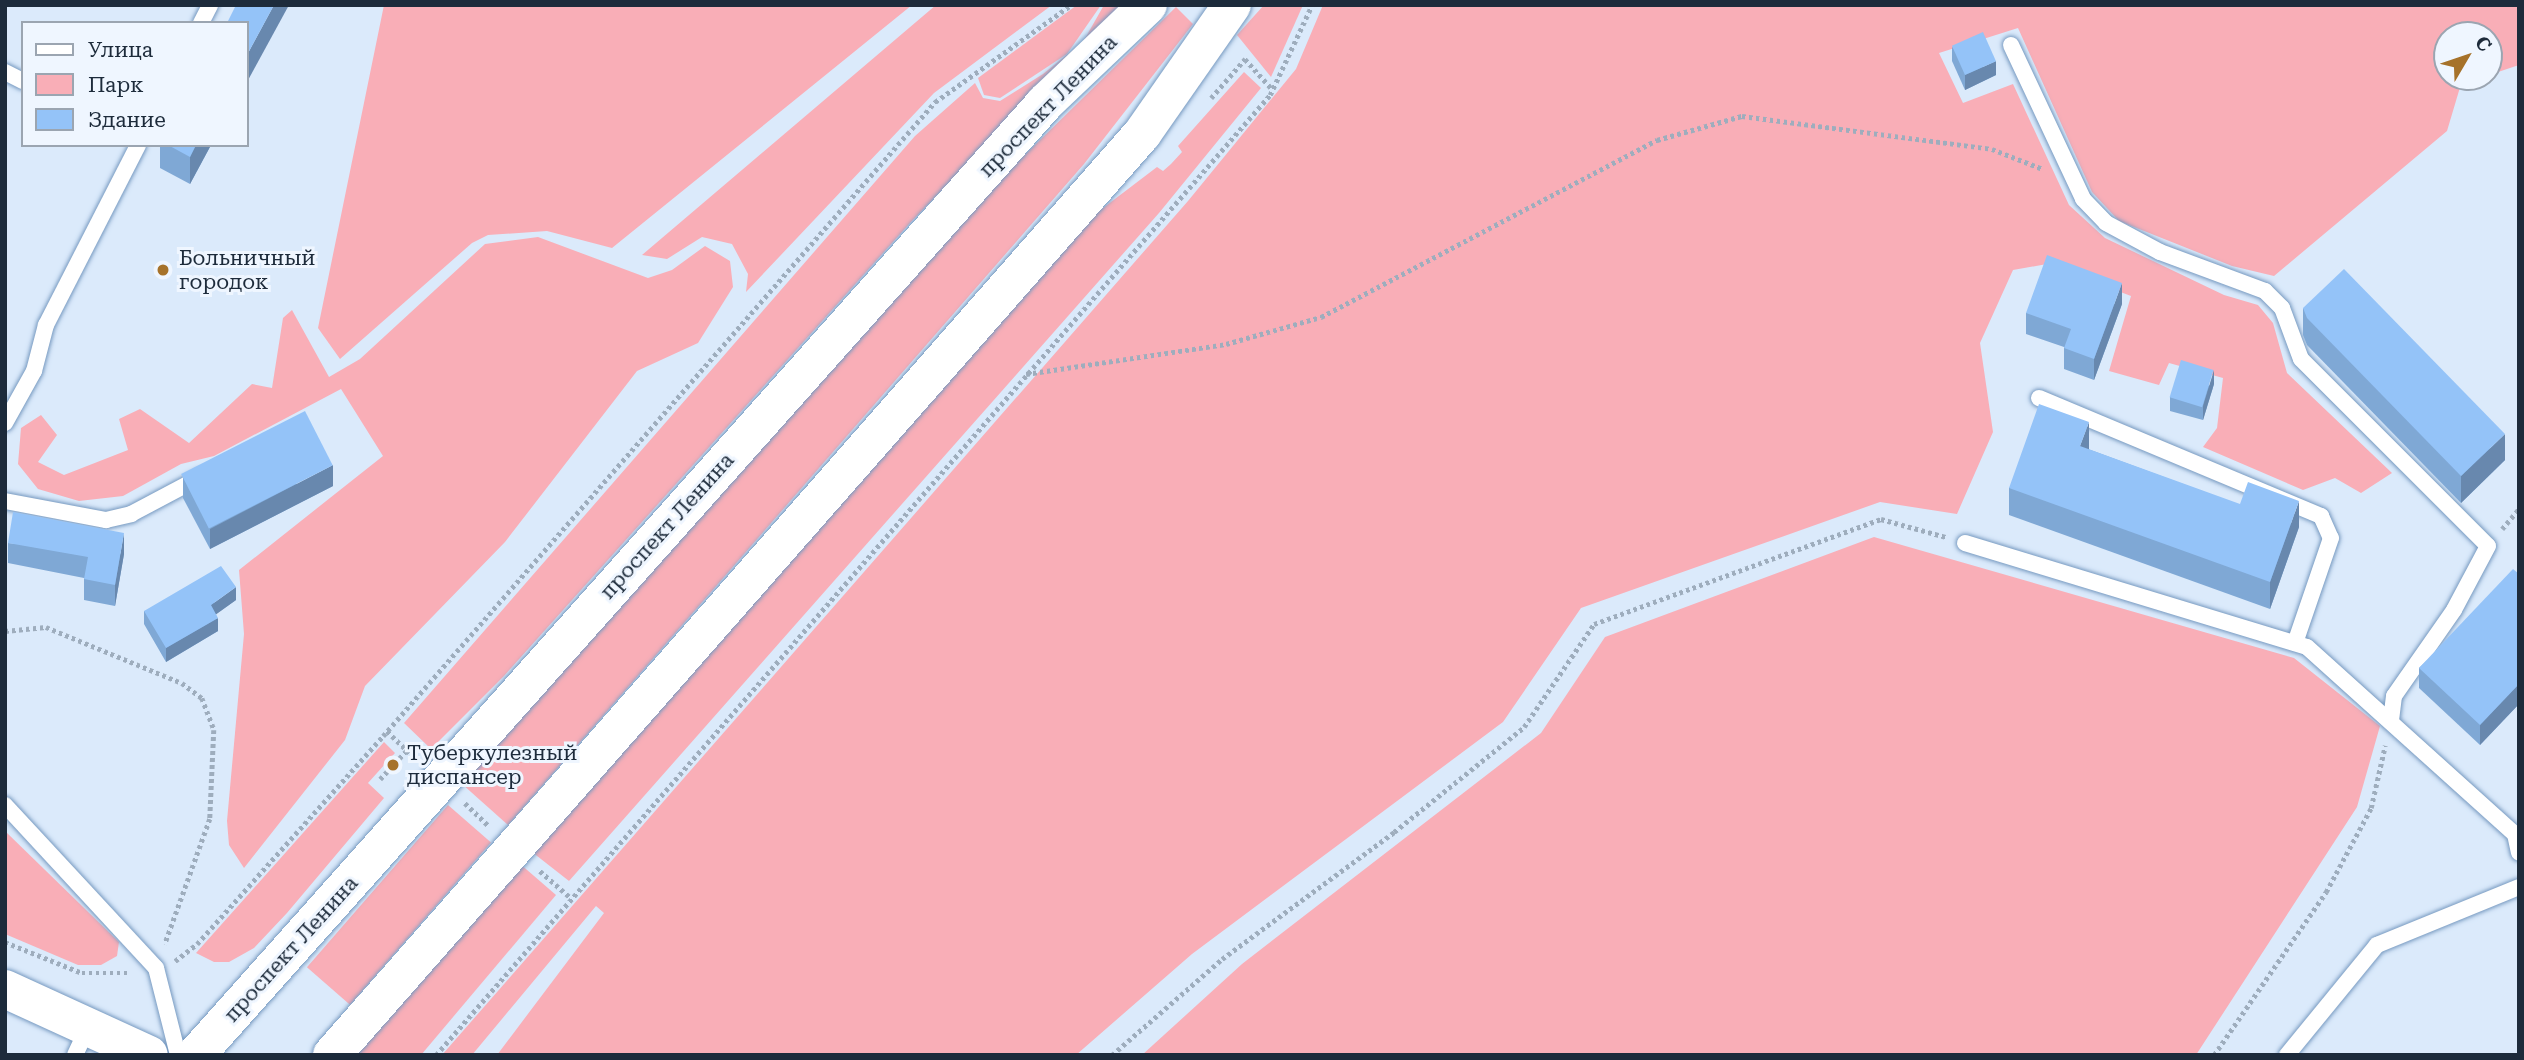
<!DOCTYPE html>
<meta charset="utf-8">
<style>
body{margin:0}
#map{position:relative;width:2524px;height:1060px;overflow:hidden;background:#dbeafb;font-family:"Roboto Serif",serif}
div>[style]{position:absolute}
[style*='--x']{left:calc(var(--x)*1px);top:calc(var(--y)*1px);width:calc(var(--w)*1px);rotate:calc(var(--a)*1deg)}
.green>*{inset:0;background:#f9aeb7;transform-origin:0 0}
.path>*{height:4.5px;margin-top:-2.25px;transform-origin:0;background:repeating-linear-gradient(90deg,#9eadbd 0 3.5px,transparent 0 7px)}
.roads{filter:drop-shadow(0 0 2px #7699c0) drop-shadow(0 0 2px #7699c0)}
.service>*{height:16px;margin:-8px;padding:0 8px;transform-origin:8px;border-radius:8px;background:#fff}
.tertiary>*{height:38px;margin:-19px;padding:0 19px;transform-origin:19px;border-radius:19px;background:#fff}
.wall>*{inset:0;background:#7fa8d5}
.shaded-wall>*{inset:0;background:#6888ae}
.building>*{inset:0;background:#94c3f8;transform-origin:0 0}
.dots>*{width:19px;height:19px;translate:-50% -50%;box-sizing:border-box;border:4px solid #eff6ff;border-radius:50%}
span{translate:-50% -50%;white-space:nowrap;text-align:center;line-height:1.15;-webkit-text-stroke:6px #eff6ff;paint-order:stroke}
.street-label{font-size:21px;color:#1d2b3b}
.poi-label{font-size:21px;color:#1d2b3b}
.left{translate:0 -50%;text-align:left}
.frame{position:absolute;inset:0;border:7px solid #1d2b3b;pointer-events:none}
.legend{position:absolute;left:21px;top:21px;width:228px;height:126px;box-sizing:border-box;background:#eff6ff;border:2px solid #9ba5b1;margin:0;padding:9px 12px;list-style:none;font-size:21px;color:#1d2b3b}
.legend li{display:flex;align-items:center;gap:14px;height:35px}
.legend b{width:35px;border:2px solid #9ba5b1}
.north{position:absolute;left:2433px;top:21px;width:70px;height:70px;box-sizing:border-box;background:#eff6ff;border:2px solid #9ba5b1;border-radius:50%;rotate:51deg;font-size:19px;font-weight:700;line-height:28px;text-align:center;color:#1d2b3b}
.north::after{content:'';display:block;margin:auto;width:24px;height:32px;background:#a6722a;clip-path:polygon(50% 0,100% 100%,50% 72%,0 100%)}
</style>
<div id="map">
<div class="green">
<i style="clip-path:polygon(384px 5px,912px 5px,612px 248px,547px 231px,488px 235px,472px 243px,340px 359px,318px 328px)"></i>
<i style="clip-path:polygon(936px 5px,1052px 5px,934px 93px,746px 292px,748px 274px,732px 244px,702px 237px,667px 259px,642px 255px)"></i>
<i style="clip-path:polygon(1077px 5px,1101px 5px,1067px 54px,1000px 98px,984px 95px,978px 78px)"></i>
<i style="clip-path:polygon(1104px 5px,1132px 5px,1020px 109px,910px 223px,504px 676px,431px 749px,404px 723px,915px 136px,975px 83px,983px 98px,1000px 101px,1043px 74px,1083px 42px)"></i>
<i style="clip-path:polygon(1264px 5px,1303px 5px,1271px 77px,1237px 35px)"></i>
<i style="clip-path:polygon(1323px 5px,2519px 5px,2519px 65px,2489px 75px,2489px 35px,2447px 35px,2447px 77px,2482px 77px,2461px 84px,2447px 131px,2274px 276px,2232px 266px,2119px 221px,2092px 192px,2018px 28px,1939px 53px,1963px 103px,2013px 84px,2069px 205px,2105px 238px,2224px 295px,2258px 305px,2273px 323px,2287px 373px,2392px 473px,2361px 493px,2335px 478px,2303px 490px,2203px 447px,2217px 428px,2223px 378px,2169px 363px,2159px 385px,2109px 371px,2131px 296px,2047px 264px,2013px 270px,1980px 343px,1993px 432px,1957px 514px,1880px 502px,1581px 608px,1503px 722px,1192px 954px,1076px 1055px,497px 1055px,604px 913px,596px 906px,472px 1055px,442px 1055px,1188px 201px,1296px 69px)"></i>
<i style="clip-path:polygon(1176px 7px,1193px 24px,1084px 164px,508px 825px,462px 784px,991px 188px)"></i>
<i style="clip-path:polygon(1244px 72px,1261px 88px,1159px 213px,569px 881px,532px 852px,1086px 221px,1157px 167px,1163px 171px,1171px 164px,1182px 152px,1178px 146px)"></i>
<i style="clip-path:polygon(538px 237px,648px 278px,672px 270px,705px 246px,730px 261px,733px 287px,698px 343px,637px 371px,505px 542px,365px 686px,345px 740px,244px 868px,229px 845px,227px 821px,244px 634px,239px 570px,383px 456px,341px 389px,214px 456px,181px 464px,123px 496px,79px 501px,38px 489px,18px 464px,21px 428px,41px 415px,57px 435px,38px 462px,64px 475px,128px 450px,119px 419px,140px 409px,189px 443px,252px 384px,272px 388px,283px 318px,292px 310px,329px 377px,360px 359px,485px 244px)"></i>
<i style="clip-path:polygon(1874px 537px,2294px 658px,2380px 726px,2357px 807px,2196px 1055px,1142px 1055px,1242px 964px,1541px 733px,1605px 637px)"></i>
<i style="clip-path:polygon(384px 742px,395px 753px,368px 783px,384px 798px,287px 913px,254px 948px,229px 962px,214px 962px,196px 953px)"></i>
<i style="left:448px;top:805px;width:57px;height:215px;rotate:41deg"></i>
<i style="clip-path:polygon(5px 831px,119px 942px,117px 956px,101px 965px,78px 965px,5px 934px)"></i>
<i style="clip-path:polygon(519px 863px,556px 895px,421px 1055px,356px 1055px)"></i>
</div>
<div class="path">
<i style="--x:1245;--y:59;--w:40;--a:48"></i>
<i style="--x:1211;--y:98;--w:52;--a:-48.9"></i>
<i style="--x:1026;--y:374;--w:202;--a:-8.5"></i>
<i style="--x:1226;--y:344;--w:99;--a:-15.9"></i>
<i style="--x:1321;--y:317;--w:380;--a:-27.8"></i>
<i style="--x:1657;--y:140;--w:88;--a:-15.8"></i>
<i style="--x:1742;--y:116;--w:252;--a:7.5"></i>
<i style="--x:1992;--y:149;--w:55;--a:21.4"></i>
<i style="--x:2502;--y:529;--w:26;--a:-50"></i>
<i style="--x:5;--y:631;--w:41;--a:-5.6"></i>
<i style="--x:46;--y:627;--w:147;--a:22.4"></i>
<i style="--x:182;--y:683;--w:25;--a:37"></i>
<i style="--x:202;--y:698;--w:34;--a:69"></i>
<i style="--x:214;--y:730;--w:89;--a:92.6"></i>
<i style="--x:210;--y:819;--w:133;--a:109.8"></i>
<i style="--x:387;--y:731;--w:36;--a:44"></i>
<i style="--x:380;--y:779;--w:40;--a:-47"></i>
<i style="--x:465;--y:803;--w:32;--a:44"></i>
<i style="--x:540;--y:871;--w:41;--a:41.1"></i>
<i style="--x:5;--y:942;--w:83;--a:21.9"></i>
<i style="--x:82;--y:973;--w:47;--a:0"></i>
<i style="--x:175;--y:961;--w:28;--a:-38"></i>
<i style="--x:197;--y:944;--w:279;--a:-48.2"></i>
<i style="--x:383;--y:736;--w:841;--a:-48.96"></i>
<i style="--x:935;--y:102;--w:167;--a:-35.5"></i>
<i style="--x:436;--y:1055;--w:1272;--a:-49.02"></i>
<i style="--x:1270;--y:95;--w:99;--a:-65"></i>
<i style="--x:1112;--y:1055;--w:146;--a:-41.1"></i>
<i style="--x:1222;--y:959;--w:214;--a:-36.4"></i>
<i style="--x:1394;--y:832;--w:167;--a:-38.9"></i>
<i style="--x:1524;--y:727;--w:125;--a:-55.8"></i>
<i style="--x:1594;--y:624;--w:306;--a:-20.1"></i>
<i style="--x:1881;--y:519;--w:67;--a:15.5"></i>
<i style="--x:2214;--y:1055;--w:198;--a:-55.5"></i>
<i style="--x:2326;--y:892;--w:95;--a:-61.8"></i>
<i style="--x:2371;--y:808;--w:64;--a:-77.3"></i>
</div>
<div class="roads">
<div class="service">
<i style="--x:201;--y:23;--w:20;--a:-63"></i>
<i style="--x:2011;--y:45;--w:170;--a:64.9"></i>
<i style="--x:2083;--y:199;--w:33;--a:46"></i>
<i style="--x:2106;--y:223;--w:61;--a:28.2"></i>
<i style="--x:2160;--y:252;--w:112;--a:20.4"></i>
<i style="--x:2265;--y:291;--w:24;--a:45"></i>
<i style="--x:2282;--y:308;--w:54;--a:69.6"></i>
<i style="--x:2301;--y:359;--w:264;--a:45"></i>
<i style="--x:2488;--y:546;--w:72;--a:118"></i>
<i style="--x:2454;--y:610;--w:105;--a:124.9"></i>
<i style="--x:2394;--y:696;--w:24;--a:97"></i>
<i style="--x:5;--y:72;--w:20;--a:27"></i>
<i style="--x:2039;--y:398;--w:306;--a:22.7"></i>
<i style="--x:2321;--y:516;--w:24;--a:66"></i>
<i style="--x:2331;--y:538;--w:111;--a:108.9"></i>
<i style="--x:5;--y:423;--w:60;--a:-60.9"></i>
<i style="--x:34;--y:371;--w:48;--a:-75.4"></i>
<i style="--x:46;--y:325;--w:202;--a:-62.9"></i>
<i style="--x:5;--y:501;--w:103;--a:10.7"></i>
<i style="--x:106;--y:520;--w:26;--a:-13"></i>
<i style="--x:131;--y:514;--w:79;--a:-27.9"></i>
<i style="--x:1965;--y:543;--w:357;--a:16.9"></i>
<i style="--x:2307;--y:647;--w:280;--a:42"></i>
<i style="--x:2515;--y:834;--w:19;--a:78"></i>
<i style="--x:5;--y:805;--w:222;--a:47.2"></i>
<i style="--x:156;--y:968;--w:90;--a:75.8"></i>
<i style="--x:75;--y:1055;--w:31;--a:-65"></i>
<i style="--x:2287;--y:1055;--w:142;--a:-50.7"></i>
<i style="--x:2377;--y:945;--w:153;--a:-22.2"></i>
</div>
<div class="tertiary">
<i style="--x:5;--y:989;--w:158;--a:24.6"></i>
<i style="--x:196;--y:1055;--w:1276;--a:-48.27"></i>
<i style="--x:1045;--y:103;--w:142;--a:-43.6"></i>
<i style="--x:332;--y:1055;--w:1227;--a:-48.67"></i>
<i style="--x:1142;--y:134;--w:157;--a:-55.1"></i>
</div>
</div>
<div class="wall">
<i style="clip-path:polygon(1952px 47px,1996px 75px,1965px 90px,1952px 61px)"></i>
<i style="clip-path:polygon(160px 145px,211px 145px,190px 184px,160px 168px)"></i>
<i style="clip-path:polygon(2122px 304px,2094px 380px,2064px 369px,2064px 347px,2026px 334px,2026px 313px)"></i>
<i style="clip-path:polygon(2303px 308px,2505px 460px,2461px 503px,2307px 345px,2303px 335px)"></i>
<i style="clip-path:polygon(2214px 384px,2203px 420px,2170px 411px,2170px 397px)"></i>
<i style="clip-path:polygon(2088px 449px,2299px 527px,2270px 609px,2009px 515px,2009px 488px)"></i>
<i style="clip-path:polygon(183px 477px,333px 486px,210px 549px,183px 498px)"></i>
<i style="clip-path:polygon(8px 543px,124px 554px,115px 606px,84px 600px,84px 578px,8px 563px)"></i>
<i style="clip-path:polygon(2519px 574px,2519px 704px,2480px 745px,2419px 688px,2419px 668px)"></i>
<i style="clip-path:polygon(236px 600px,216px 614px,218px 631px,166px 662px,144px 624px,144px 611px)"></i>
</div>
<div class="shaded-wall">
<i style="clip-path:polygon(274px 5px,289px 5px,247px 82px,247px 55px)"></i>
<i style="clip-path:polygon(1996px 61px,1996px 75px,1965px 90px,1965px 75px)"></i>
<i style="clip-path:polygon(196px 145px,211px 145px,190px 184px,190px 157px)"></i>
<i style="clip-path:polygon(2122px 283px,2122px 304px,2094px 380px,2094px 359px)"></i>
<i style="clip-path:polygon(2214px 370px,2214px 384px,2203px 420px,2203px 406px)"></i>
<i style="clip-path:polygon(2089px 422px,2089px 449px,2080px 473px,2080px 446px)"></i>
<i style="clip-path:polygon(2505px 434px,2505px 460px,2461px 503px,2461px 476px)"></i>
<i style="clip-path:polygon(333px 465px,333px 486px,210px 549px,210px 529px)"></i>
<i style="clip-path:polygon(2299px 501px,2299px 527px,2270px 609px,2270px 582px)"></i>
<i style="clip-path:polygon(124px 533px,124px 554px,115px 606px,115px 585px)"></i>
<i style="clip-path:polygon(236px 587px,236px 600px,211px 618px,211px 605px)"></i>
<i style="clip-path:polygon(218px 618px,218px 631px,166px 662px,166px 648px)"></i>
<i style="clip-path:polygon(2519px 684px,2519px 704px,2480px 745px,2480px 725px)"></i>
</div>
<div class="building">
<i style="clip-path:polygon(236px 5px,274px 5px,247px 55px,247px 23px,227px 23px)"></i>
<i style="left:1983px;top:32px;width:32px;height:34px;rotate:66deg"></i>
<i style="clip-path:polygon(168px 145px,196px 145px,190px 157px)"></i>
<i style="clip-path:polygon(2047px 255px,2122px 283px,2094px 359px,2064px 348px,2071px 329px,2026px 313px)"></i>
<i style="clip-path:polygon(2344px 269px,2505px 434px,2461px 476px,2307px 318px,2303px 308px)"></i>
<i style="left:2181px;top:360px;width:34px;height:39px;rotate:17deg"></i>
<i style="clip-path:polygon(2039px 404px,2089px 422px,2080px 446px,2240px 504px,2248px 482px,2299px 501px,2270px 582px,2009px 488px)"></i>
<i style="left:305px;top:411px;width:61px;height:139px;rotate:63deg"></i>
<i style="clip-path:polygon(13px 512px,124px 533px,115px 585px,84px 579px,88px 557px,8px 543px)"></i>
<i style="clip-path:polygon(221px 566px,236px 587px,211px 605px,218px 618px,166px 648px,144px 611px)"></i>
<i style="clip-path:polygon(2513px 569px,2519px 574px,2519px 684px,2480px 725px,2419px 668px)"></i>
</div>
<div class="dots">
<i style="left:163px;top:270px;background:#a6722a"></i>
<i style="left:393px;top:765px;background:#a6722a"></i>
</div>
<div class="street-label">
<span style="left:1048px;top:106px;rotate:-46deg">проспект Ленина</span>
<span style="left:667px;top:526px;rotate:-48deg">проспект Ленина</span>
<span style="left:291px;top:949px;rotate:-48deg">проспект Ленина</span>
</div>
<div class="poi-label">
<span class="left" style="left:179px;top:270px">Больничный<br>городок</span>
<span class="left" style="left:407px;top:765px">Туберкулезный<br>диспансер</span>
</div>
<div class="frame"></div>
<ul class="legend">
<li><b style="height:9px;background:#fff"></b>Улица</li>
<li><b style="height:19px;background:#f9aeb7"></b>Парк</li>
<li><b style="height:19px;background:#94c3f8"></b>Здание</li>
</ul>
<div class="north">С</div>
</div>
